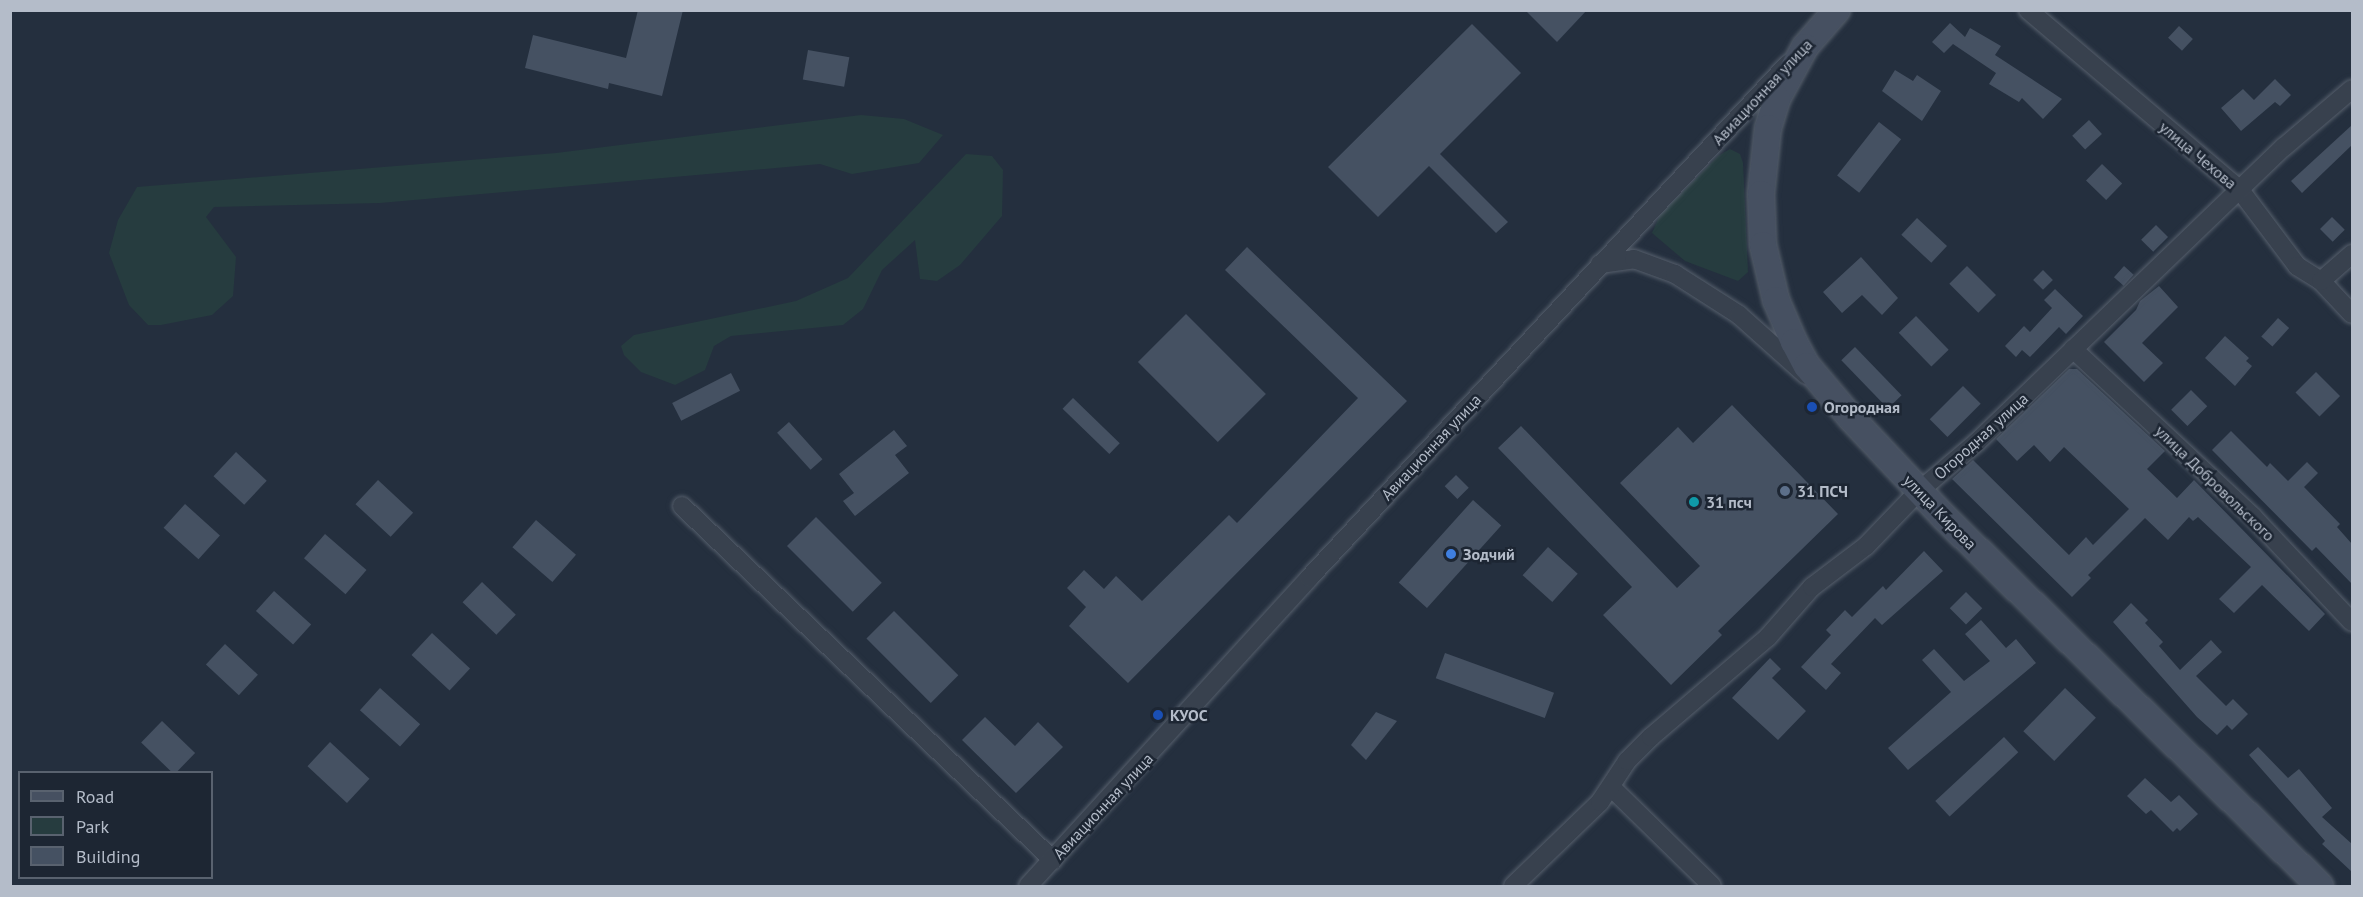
<!DOCTYPE html>
<meta charset="utf-8">
<style>
body{margin:0}
#map{position:relative;width:2363px;height:897px;overflow:hidden;background:#242f3e;font-family:"PT Sans",sans-serif}
div>[style]{position:absolute}
[style*='--x']{left:calc(var(--x)*1px);top:calc(var(--y)*1px);width:calc(var(--w)*1px);rotate:calc(var(--a)*1deg)}
.green>*{inset:0;background:#263c3f}
.building>*{inset:0;background:#455162;transform-origin:0 0}
.roads{filter:drop-shadow(0 0 2px #565f6c) drop-shadow(0 0 2px #565f6c)}
.street>*{height:18px;margin:-9px;padding:0 9px;transform-origin:9px;border-radius:9px;background:#38414e}
.secondary>*{height:26px;margin:-13px;padding:0 13px;transform-origin:13px;border-radius:13px;background:#465061}
.dots>*{width:16px;height:16px;translate:-50% -50%;box-sizing:border-box;border:3px solid #1d2633;border-radius:50%}
span{translate:-50% -50%;white-space:nowrap;text-align:center;line-height:1.15;-webkit-text-stroke:5px #1d2633;paint-order:stroke}
.street-label{font-size:16px;color:#b4bcc9}
.poi-label{font-size:16px;color:#b4bcc9;font-weight:700}
.left{translate:0 -50%;text-align:left}
.frame{position:absolute;inset:0;border:12px solid #b4bcc9;pointer-events:none}
.legend{position:absolute;left:18px;top:771px;width:195px;height:108px;box-sizing:border-box;background:#1d2633;border:2px solid #59626f;margin:0;padding:8px 10px;list-style:none;font-size:18px;color:#b4bcc9}
.legend li{display:flex;align-items:center;gap:12px;height:30px}
.legend b{width:30px;border:2px solid #59626f}
</style>
<div id="map">
<div class="green">
<i style="clip-path:polygon(861px 115px,904px 119px,943px 135px,919px 163px,852px 174px,820px 164px,380px 203px,214px 207px,206px 217px,236px 257px,233px 296px,212px 315px,161px 325px,148px 325px,129px 305px,109px 253px,118px 220px,137px 187px,556px 153px)"></i>
<i style="clip-path:polygon(1730px 149px,1740px 154px,1743px 163px,1748px 272px,1738px 281px,1685px 261px,1652px 233px,1660px 215px,1718px 156px)"></i>
<i style="clip-path:polygon(966px 154px,992px 156px,1003px 170px,1002px 216px,960px 265px,937px 281px,920px 279px,915px 240px,882px 270px,863px 309px,843px 325px,731px 336px,714px 346px,705px 370px,675px 385px,641px 372px,624px 355px,621px 346px,634px 335px,796px 301px,848px 278px)"></i>
</div>
<div class="building">
<i style="clip-path:polygon(638px 10px,683px 10px,662px 96px,609px 83px,608px 89px,525px 68px,533px 35px,626px 58px)"></i>
<i style="clip-path:polygon(1525px 10px,1587px 10px,1557px 42px)"></i>
<i style="clip-path:polygon(1950px 23px,1965px 37px,1970px 28px,2001px 46px,1995px 55px,2062px 99px,2043px 119px,2022px 98px,2019px 102px,1989px 84px,1996px 73px,1953px 44px,1944px 53px,1932px 42px)"></i>
<i style="clip-path:polygon(1472px 24px,1521px 73px,1440px 154px,1508px 222px,1496px 233px,1429px 166px,1378px 217px,1328px 167px)"></i>
<i style="left:2179px;top:26px;width:19px;height:16px;rotate:43deg"></i>
<i style="left:808px;top:50px;width:42px;height:30px;rotate:10deg"></i>
<i style="clip-path:polygon(1895px 70px,1913px 81px,1917px 75px,1941px 91px,1922px 121px,1882px 91px)"></i>
<i style="clip-path:polygon(2275px 79px,2291px 95px,2280px 106px,2275px 102px,2241px 131px,2221px 108px,2243px 89px,2254px 100px)"></i>
<i style="left:2089px;top:120px;width:19px;height:23px;rotate:47deg"></i>
<i style="left:1879px;top:122px;width:28px;height:68px;rotate:38deg"></i>
<i style="clip-path:polygon(2352px 125px,2352px 145px,2302px 193px,2291px 181px)"></i>
<i style="left:2102px;top:164px;width:28px;height:23px;rotate:44deg"></i>
<i style="left:2332px;top:217px;width:18px;height:17px;rotate:45deg"></i>
<i style="left:1917px;top:218px;width:41px;height:23px;rotate:43deg"></i>
<i style="left:2156px;top:225px;width:17px;height:21px;rotate:45deg"></i>
<i style="clip-path:polygon(1247px 247px,1407px 401px,1128px 683px,1069px 626px,1086px 607px,1067px 588px,1084px 570px,1104px 589px,1116px 576px,1142px 601px,1229px 515px,1237px 523px,1358px 398px,1225px 270px)"></i>
<i style="clip-path:polygon(1861px 257px,1898px 298px,1882px 315px,1862px 295px,1842px 313px,1823px 292px)"></i>
<i style="left:1967px;top:266px;width:41px;height:25px;rotate:45deg"></i>
<i style="left:2124px;top:266px;width:13px;height:15px;rotate:42deg"></i>
<i style="left:2043px;top:270px;width:14px;height:14px;rotate:45deg"></i>
<i style="clip-path:polygon(2159px 286px,2178px 307px,2142px 343px,2163px 363px,2144px 382px,2104px 342px,2136px 310px,2140px 301px)"></i>
<i style="clip-path:polygon(2055px 289px,2083px 316px,2066px 334px,2059px 327px,2030px 357px,2022px 350px,2016px 357px,2005px 346px,2024px 326px,2030px 332px,2052px 308px,2044px 300px)"></i>
<i style="left:1186px;top:314px;width:113px;height:68px;rotate:45deg"></i>
<i style="left:1916px;top:316px;width:47px;height:24px;rotate:46deg"></i>
<i style="left:2278px;top:318px;width:15px;height:25px;rotate:42deg"></i>
<i style="clip-path:polygon(2225px 336px,2249px 358px,2246px 361px,2252px 366px,2235px 386px,2205px 358px)"></i>
<i style="left:1855px;top:347px;width:67px;height:19px;rotate:46deg"></i>
<i style="clip-path:polygon(2069px 369px,2077px 369px,2165px 451px,2147px 469px,2177px 498px,2194px 480px,2325px 614px,2309px 631px,2262px 585px,2234px 613px,2219px 599px,2251px 567px,2198px 517px,2193px 521px,2189px 517px,2168px 540px,2145px 518px,2088px 575px,2091px 578px,2072px 597px,1952px 479px,1973px 460px,2069px 555px,2086px 537px,2093px 545px,2129px 509px,2064px 447px,2050px 462px,2034px 445px,2017px 461px,1996px 439px)"></i>
<i style="left:2316px;top:372px;width:34px;height:29px;rotate:45deg"></i>
<i style="left:731px;top:373px;width:20px;height:66px;rotate:63deg"></i>
<i style="left:1963px;top:386px;width:25px;height:47px;rotate:45deg"></i>
<i style="left:2191px;top:390px;width:23px;height:28px;rotate:45deg"></i>
<i style="left:1073px;top:398px;width:65px;height:15px;rotate:44deg"></i>
<i style="clip-path:polygon(1732px 405px,1838px 514px,1718px 631px,1722px 635px,1671px 685px,1603px 615px,1632px 587px,1498px 448px,1521px 426px,1677px 588px,1700px 566px,1620px 483px,1678px 427px,1693px 443px)"></i>
<i style="left:789px;top:422px;width:50px;height:16px;rotate:48deg"></i>
<i style="clip-path:polygon(894px 430px,907px 446px,895px 455px,909px 473px,855px 516px,843px 501px,854px 493px,839px 474px)"></i>
<i style="clip-path:polygon(2231px 431px,2267px 467px,2270px 463px,2288px 481px,2307px 462px,2318px 473px,2304px 487px,2340px 524px,2337px 527px,2352px 544px,2352px 584px,2316px 547px,2312px 551px,2212px 450px)"></i>
<i style="left:236px;top:452px;width:42px;height:33px;rotate:43deg"></i>
<i style="left:1456px;top:475px;width:18px;height:16px;rotate:45deg"></i>
<i style="left:378px;top:480px;width:48px;height:33px;rotate:43deg"></i>
<i style="left:1473px;top:500px;width:38px;height:111px;rotate:42deg"></i>
<i style="left:185px;top:504px;width:47px;height:32px;rotate:42deg"></i>
<i style="left:816px;top:517px;width:93px;height:41px;rotate:45deg"></i>
<i style="left:536px;top:520px;width:53px;height:36px;rotate:41deg"></i>
<i style="left:325px;top:534px;width:55px;height:32px;rotate:41deg"></i>
<i style="left:1548px;top:547px;width:40px;height:38px;rotate:42deg"></i>
<i style="clip-path:polygon(1924px 551px,1943px 571px,1882px 625px,1875px 618px,1831px 664px,1841px 673px,1826px 690px,1801px 667px,1831px 635px,1826px 630px,1845px 610px,1852px 617px,1883px 586px,1886px 590px)"></i>
<i style="left:482px;top:582px;width:47px;height:28px;rotate:44deg"></i>
<i style="left:274px;top:591px;width:50px;height:27px;rotate:42deg"></i>
<i style="left:1966px;top:592px;width:23px;height:23px;rotate:45deg"></i>
<i style="clip-path:polygon(2131px 603px,2148px 620px,2145px 623px,2163px 642px,2159px 646px,2180px 670px,2211px 640px,2222px 652px,2196px 676px,2226px 706px,2233px 699px,2248px 714px,2232px 730px,2227px 725px,2217px 735px,2197px 717px,2113px 622px)"></i>
<i style="left:894px;top:611px;width:91px;height:39px;rotate:45deg"></i>
<i style="clip-path:polygon(1981px 620px,2006px 648px,2016px 639px,2036px 663px,1908px 770px,1888px 748px,1951px 692px,1922px 660px,1934px 649px,1964px 681px,1990px 661px,1965px 634px)"></i>
<i style="left:432px;top:633px;width:52px;height:30px;rotate:43deg"></i>
<i style="left:225px;top:644px;width:45px;height:28px;rotate:43deg"></i>
<i style="left:1445px;top:653px;width:116px;height:27px;rotate:20deg"></i>
<i style="clip-path:polygon(1770px 658px,1781px 669px,1772px 678px,1806px 711px,1778px 740px,1732px 698px)"></i>
<i style="left:380px;top:688px;width:54px;height:30px;rotate:42deg"></i>
<i style="left:2065px;top:688px;width:43px;height:60px;rotate:44deg"></i>
<i style="clip-path:polygon(1376px 712px,1397px 721px,1366px 760px,1351px 745px)"></i>
<i style="clip-path:polygon(985px 717px,1015px 746px,1038px 722px,1063px 747px,1016px 793px,962px 740px)"></i>
<i style="left:162px;top:721px;width:46px;height:30px;rotate:44deg"></i>
<i style="left:2004px;top:737px;width:21px;height:94px;rotate:47deg"></i>
<i style="left:330px;top:742px;width:54px;height:33px;rotate:43deg"></i>
<i style="clip-path:polygon(2258px 747px,2288px 778px,2299px 769px,2332px 808px,2322px 817px,2352px 844px,2352px 872px,2322px 844px,2325px 841px,2249px 755px)"></i>
<i style="clip-path:polygon(2145px 778px,2171px 802px,2179px 795px,2198px 814px,2180px 831px,2177px 828px,2173px 832px,2151px 810px,2146px 814px,2127px 796px)"></i>
</div>
<div class="roads">
<div class="street">
<i style="--x:2028;--y:10;--w:278;--a:40.3"></i>
<i style="--x:2240;--y:190;--w:95;--a:53.1"></i>
<i style="--x:2297;--y:266;--w:28;--a:32"></i>
<i style="--x:2321;--y:281;--w:45;--a:46.8"></i>
<i style="--x:1600;--y:264;--w:34;--a:-8"></i>
<i style="--x:1634;--y:259;--w:44;--a:20.1"></i>
<i style="--x:1675;--y:274;--w:76;--a:32.6"></i>
<i style="--x:1739;--y:315;--w:90;--a:41.8"></i>
<i style="--x:2321;--y:281;--w:41;--a:-41.1"></i>
<i style="--x:2073;--y:349;--w:246;--a:43"></i>
<i style="--x:2253;--y:517;--w:144;--a:46.7"></i>
<i style="--x:682;--y:506;--w:513;--a:43.66"></i>
<i style="--x:1611;--y:787;--w:141;--a:44.4"></i>
<i style="--x:1028;--y:886;--w:417;--a:-47.6"></i>
<i style="--x:1309;--y:578;--w:703;--a:-47.02"></i>
<i style="--x:1513;--y:886;--w:121;--a:-44"></i>
<i style="--x:1600;--y:802;--w:49;--a:-56.6"></i>
<i style="--x:1627;--y:761;--w:34;--a:-45"></i>
<i style="--x:1651;--y:737;--w:154;--a:-40.5"></i>
<i style="--x:1768;--y:637;--w:67;--a:-48.7"></i>
<i style="--x:1812;--y:587;--w:68;--a:-37.2"></i>
<i style="--x:1866;--y:546;--w:76;--a:-46.1"></i>
<i style="--x:1919;--y:491;--w:76;--a:-40.2"></i>
<i style="--x:1977;--y:442;--w:426;--a:-43.9"></i>
<i style="--x:2284;--y:147;--w:89;--a:-40.5"></i>
</div>
<div class="secondary">
<i style="--x:1837;--y:10;--w:49;--a:130.9"></i>
<i style="--x:1805;--y:47;--w:59;--a:118.3"></i>
<i style="--x:1777;--y:99;--w:30;--a:107"></i>
<i style="--x:1768;--y:128;--w:66;--a:96.1"></i>
<i style="--x:1761;--y:194;--w:51;--a:87.8"></i>
<i style="--x:1763;--y:245;--w:57;--a:76.7"></i>
<i style="--x:1776;--y:300;--w:46;--a:66.8"></i>
<i style="--x:1794;--y:342;--w:27;--a:62"></i>
<i style="--x:1807;--y:366;--w:68;--a:49.8"></i>
<i style="--x:1851;--y:418;--w:136;--a:46.8"></i>
<i style="--x:1944;--y:517;--w:527;--a:44.46"></i>
</div>
</div>
<div class="dots">
<i style="left:1812px;top:407px;background:#1a4fb4"></i>
<i style="left:1785px;top:491px;background:#5c6f8a"></i>
<i style="left:1694px;top:502px;background:#0f9aa8"></i>
<i style="left:1451px;top:554px;background:#3f7fe0"></i>
<i style="left:1158px;top:715px;background:#1a4fb4"></i>
</div>
<div class="street-label">
<span style="left:1762px;top:92px;rotate:-47deg">Авиационная улица</span>
<span style="left:2198px;top:155px;rotate:40deg">улица Чехова</span>
<span style="left:1981px;top:436px;rotate:-42deg">Огородная улица</span>
<span style="left:1431px;top:447px;rotate:-47deg">Авиационная улица</span>
<span style="left:2215px;top:483px;rotate:44deg">улица Добровольского</span>
<span style="left:1940px;top:512px;rotate:46deg">улица Кирова</span>
<span style="left:1103px;top:806px;rotate:-47deg">Авиационная улица</span>
</div>
<div class="poi-label">
<span class="left" style="left:1824px;top:407px">Огородная</span>
<span class="left" style="left:1797px;top:491px">31 ПСЧ</span>
<span class="left" style="left:1706px;top:502px">31 псч</span>
<span class="left" style="left:1463px;top:554px">Зодчий</span>
<span class="left" style="left:1170px;top:715px">КУОС</span>
</div>
<div class="frame"></div>
<ul class="legend">
<li><b style="height:8px;background:#465061"></b>Road</li>
<li><b style="height:16px;background:#263c3f"></b>Park</li>
<li><b style="height:16px;background:#455162"></b>Building</li>
</ul>
</div>
